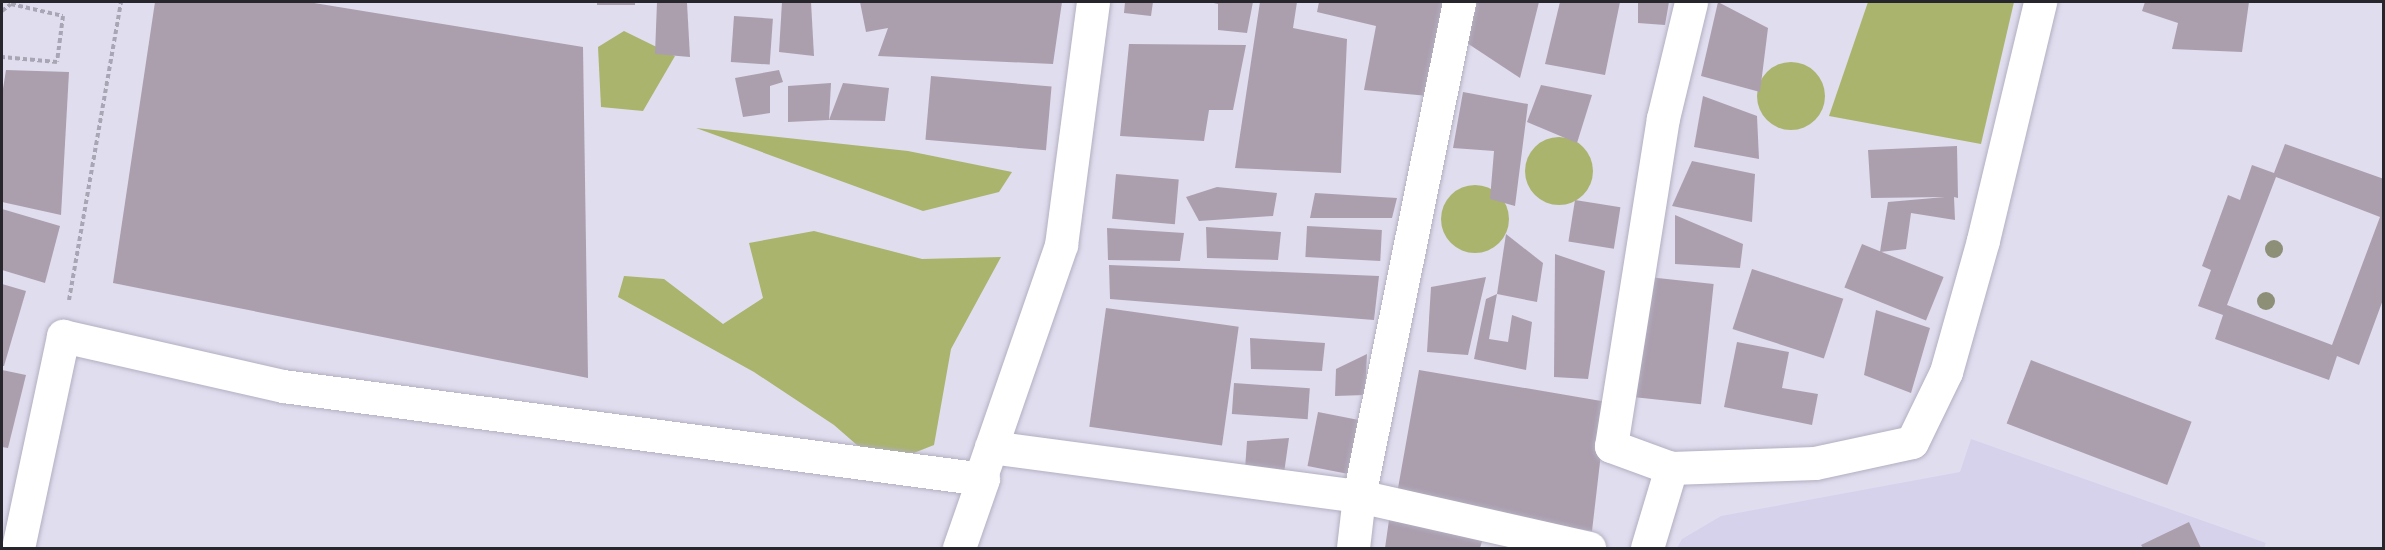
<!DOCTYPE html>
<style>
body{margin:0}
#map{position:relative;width:2385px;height:550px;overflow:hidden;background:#e0ddef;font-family:"PT Sans",sans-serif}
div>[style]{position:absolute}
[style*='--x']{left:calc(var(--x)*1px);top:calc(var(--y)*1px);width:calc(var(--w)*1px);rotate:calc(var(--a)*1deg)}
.built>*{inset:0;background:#d7d2ec}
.green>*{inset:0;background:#aab46d}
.round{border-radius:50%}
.building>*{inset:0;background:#ab9fae;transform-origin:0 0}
.path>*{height:4px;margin-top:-2px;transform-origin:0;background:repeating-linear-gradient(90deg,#a8a6b4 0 4.5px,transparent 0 7.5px)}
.roads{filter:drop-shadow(0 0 2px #b3afc1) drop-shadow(0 0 2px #b3afc1)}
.street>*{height:33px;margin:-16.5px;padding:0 16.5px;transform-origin:16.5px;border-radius:16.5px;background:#fff}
.trees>*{width:18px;height:18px;margin:-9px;border-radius:50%;background:#8d8f77}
span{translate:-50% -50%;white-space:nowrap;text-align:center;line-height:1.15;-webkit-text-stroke:4.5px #fff;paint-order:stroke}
.frame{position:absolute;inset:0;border:3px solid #27262d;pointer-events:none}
</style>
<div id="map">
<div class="built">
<i style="clip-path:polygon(1971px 439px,2266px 543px,2264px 548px,1677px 548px,1682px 539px,1721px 516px,1960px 472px)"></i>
</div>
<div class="green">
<i style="clip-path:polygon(1868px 2px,2014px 2px,1981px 144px,1829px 116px)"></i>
<i style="clip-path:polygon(624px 31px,675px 56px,643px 111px,601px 107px,598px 47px)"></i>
<i class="round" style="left:1757px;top:62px;width:68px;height:68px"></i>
<i style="clip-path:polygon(696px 128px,908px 151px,1012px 172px,999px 192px,923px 211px)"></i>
<i class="round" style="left:1525px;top:137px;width:68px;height:68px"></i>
<i class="round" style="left:1441px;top:185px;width:68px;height:68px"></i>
<i style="clip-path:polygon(814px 231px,922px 259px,1001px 257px,951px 349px,934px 445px,881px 466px,834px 425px,754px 372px,618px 297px,624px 276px,664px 279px,723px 324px,763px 298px,749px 243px)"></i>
</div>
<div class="building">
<i style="clip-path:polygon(155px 2px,308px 2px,583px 47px,588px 378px,113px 283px)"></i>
<i style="left:597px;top:2px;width:38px;height:3px"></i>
<i style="clip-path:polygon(657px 2px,687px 3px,690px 57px,655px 54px)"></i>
<i style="clip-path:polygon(782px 2px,811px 2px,814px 56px,779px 52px)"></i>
<i style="clip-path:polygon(860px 2px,1062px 2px,1053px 64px,878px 56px,888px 28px,866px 32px)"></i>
<i style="clip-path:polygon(1125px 2px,1153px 2px,1151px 16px,1124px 13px)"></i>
<i style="clip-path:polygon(1209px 2px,1253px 2px,1247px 33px,1218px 30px,1218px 4px)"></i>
<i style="clip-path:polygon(1260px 2px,1297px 2px,1293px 28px,1347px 39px,1341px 173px,1235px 168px)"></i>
<i style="clip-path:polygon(1319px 2px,1446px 2px,1439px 97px,1364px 90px,1376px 26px,1317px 12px)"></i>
<i style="clip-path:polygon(1477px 2px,1539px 2px,1520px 78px,1467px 43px)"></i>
<i style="clip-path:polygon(1560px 2px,1620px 2px,1605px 75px,1545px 64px)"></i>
<i style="clip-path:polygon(1638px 2px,1669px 2px,1665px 25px,1638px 23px)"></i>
<i style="clip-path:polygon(1718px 2px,1768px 28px,1760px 92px,1701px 76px)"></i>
<i style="clip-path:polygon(2145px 2px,2249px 2px,2242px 52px,2172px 49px,2178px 23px,2142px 11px)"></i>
<i style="left:734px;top:16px;width:39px;height:46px;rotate:4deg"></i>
<i style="clip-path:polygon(1129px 44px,1246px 45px,1233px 110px,1209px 110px,1204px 141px,1120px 136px)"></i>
<i style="clip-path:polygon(6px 70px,69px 72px,61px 215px,2px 202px,2px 95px)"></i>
<i style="clip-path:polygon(779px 70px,783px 82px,770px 86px,770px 113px,743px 117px,735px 78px)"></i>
<i style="left:931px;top:76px;width:121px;height:64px;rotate:5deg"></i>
<i style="clip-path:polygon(831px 83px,829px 120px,788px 122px,788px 86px)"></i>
<i style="clip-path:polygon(843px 83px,889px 88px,885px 121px,829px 120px)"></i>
<i style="clip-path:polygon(1541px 85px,1592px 95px,1577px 143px,1527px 122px)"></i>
<i style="clip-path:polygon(1463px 92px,1528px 104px,1515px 206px,1490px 199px,1494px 151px,1453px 148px)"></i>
<i style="clip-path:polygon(1703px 96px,1757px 116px,1759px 159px,1694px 147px)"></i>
<i style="clip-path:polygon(evenodd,2285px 144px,2384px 179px,2384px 297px,2359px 365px,2337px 356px,2329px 380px,2215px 339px,2223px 315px,2198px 306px,2211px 270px,2202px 266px,2228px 195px,2240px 200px,2252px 165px,2274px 173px,2285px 144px,2276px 177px,2380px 217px,2332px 345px,2227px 305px,2276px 177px)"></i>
<i style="clip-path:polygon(1957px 146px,1958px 198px,1954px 197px,1955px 220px,1911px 213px,1906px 249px,1880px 252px,1888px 202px,1945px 197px,1871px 198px,1868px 150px)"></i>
<i style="clip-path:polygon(1692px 161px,1755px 174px,1752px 222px,1672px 206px)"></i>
<i style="left:1116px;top:174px;width:63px;height:45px;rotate:5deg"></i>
<i style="clip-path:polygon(1217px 187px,1277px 193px,1273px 216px,1199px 221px,1186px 197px)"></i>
<i style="clip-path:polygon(1315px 193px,1397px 198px,1392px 218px,1310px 218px)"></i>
<i style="left:1575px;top:200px;width:46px;height:42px;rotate:9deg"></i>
<i style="clip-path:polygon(2px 209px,60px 226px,45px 283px,2px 270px)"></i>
<i style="clip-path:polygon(1675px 215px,1743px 244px,1740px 268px,1675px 264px)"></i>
<i style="left:1307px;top:226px;width:75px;height:31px;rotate:3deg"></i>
<i style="clip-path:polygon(1206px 227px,1281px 232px,1278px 260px,1207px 258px)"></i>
<i style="clip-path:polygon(1107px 228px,1184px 233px,1180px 261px,1108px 260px)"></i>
<i style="clip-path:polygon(1506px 234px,1543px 263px,1537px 302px,1497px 294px)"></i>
<i style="left:1862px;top:244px;width:88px;height:47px;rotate:22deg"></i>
<i style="clip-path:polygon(1555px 254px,1605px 271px,1588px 379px,1554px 377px)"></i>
<i style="clip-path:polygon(1109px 265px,1379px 276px,1374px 320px,1110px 299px)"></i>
<i style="left:1752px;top:269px;width:96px;height:63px;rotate:18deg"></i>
<i style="clip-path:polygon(1486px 277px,1468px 355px,1427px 352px,1431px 287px)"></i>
<i style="left:1648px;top:277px;width:66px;height:121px;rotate:6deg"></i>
<i style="clip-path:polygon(2px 284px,26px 291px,4px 366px,2px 366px)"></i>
<i style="clip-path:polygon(1497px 294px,1489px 339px,1508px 342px,1512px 315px,1532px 322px,1526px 370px,1474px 359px,1486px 299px)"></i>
<i style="left:1106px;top:308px;width:134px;height:120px;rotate:8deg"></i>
<i style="clip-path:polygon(1876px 310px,1930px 328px,1911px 393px,1864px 375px)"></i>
<i style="clip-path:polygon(1250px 338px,1325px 343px,1322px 371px,1251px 369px)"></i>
<i style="clip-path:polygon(1737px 342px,1789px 352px,1782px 388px,1818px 394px,1812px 425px,1724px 407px)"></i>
<i style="clip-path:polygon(1367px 354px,1365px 395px,1335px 396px,1336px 369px)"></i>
<i style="left:2031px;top:360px;width:172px;height:68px;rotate:21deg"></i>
<i style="clip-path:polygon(2px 370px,26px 375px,8px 448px,2px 447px)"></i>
<i style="clip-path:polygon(1419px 370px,1607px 402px,1592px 531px,1464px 512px,1395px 505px)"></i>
<i style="left:1234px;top:383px;width:76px;height:31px;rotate:4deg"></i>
<i style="left:1318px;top:412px;width:52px;height:55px;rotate:11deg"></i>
<i style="clip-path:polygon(1289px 438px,1284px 473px,1245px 469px,1247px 441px)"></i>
<i style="clip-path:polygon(1389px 520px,1483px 538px,1480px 548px,1385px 548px)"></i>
<i style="clip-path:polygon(2189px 522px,2201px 548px,2143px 548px,2141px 545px)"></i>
</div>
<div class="path">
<i style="--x:2;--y:11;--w:11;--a:-38"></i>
<i style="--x:11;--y:4;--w:53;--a:13"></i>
<i style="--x:63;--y:16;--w:46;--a:97.4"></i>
<i style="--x:57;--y:62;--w:55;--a:-174.8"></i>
<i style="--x:69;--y:300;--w:303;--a:-80.1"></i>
</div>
<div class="roads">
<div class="street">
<i style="--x:1459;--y:2;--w:504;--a:101.44"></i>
<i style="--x:1359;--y:496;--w:236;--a:12.7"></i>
<i style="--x:991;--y:447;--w:371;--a:7.6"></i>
<i style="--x:1359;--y:496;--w:52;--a:96.6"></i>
<i style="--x:1671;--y:468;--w:64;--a:-159.9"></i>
<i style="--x:1611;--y:446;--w:332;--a:-81"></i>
<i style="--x:1663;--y:118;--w:119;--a:-76.4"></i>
<i style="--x:980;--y:479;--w:248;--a:-70.9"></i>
<i style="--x:1061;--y:245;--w:245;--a:-82.5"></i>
<i style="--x:18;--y:548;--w:217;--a:-78"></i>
<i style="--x:63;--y:336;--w:226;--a:12.8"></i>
<i style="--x:283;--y:386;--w:706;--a:7.57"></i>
<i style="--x:983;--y:479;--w:73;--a:109.2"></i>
<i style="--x:1647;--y:548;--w:84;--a:-73.3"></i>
<i style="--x:1671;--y:468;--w:144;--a:-2"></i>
<i style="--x:1815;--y:463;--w:99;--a:-12.2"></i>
<i style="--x:1912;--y:442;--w:78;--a:-64.1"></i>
<i style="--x:1946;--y:372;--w:137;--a:-74.3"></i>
<i style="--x:1983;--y:240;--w:245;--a:-76.5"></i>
</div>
</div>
<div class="trees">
<i style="left:2274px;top:249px"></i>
<i style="left:2266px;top:301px"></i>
</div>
<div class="frame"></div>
</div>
